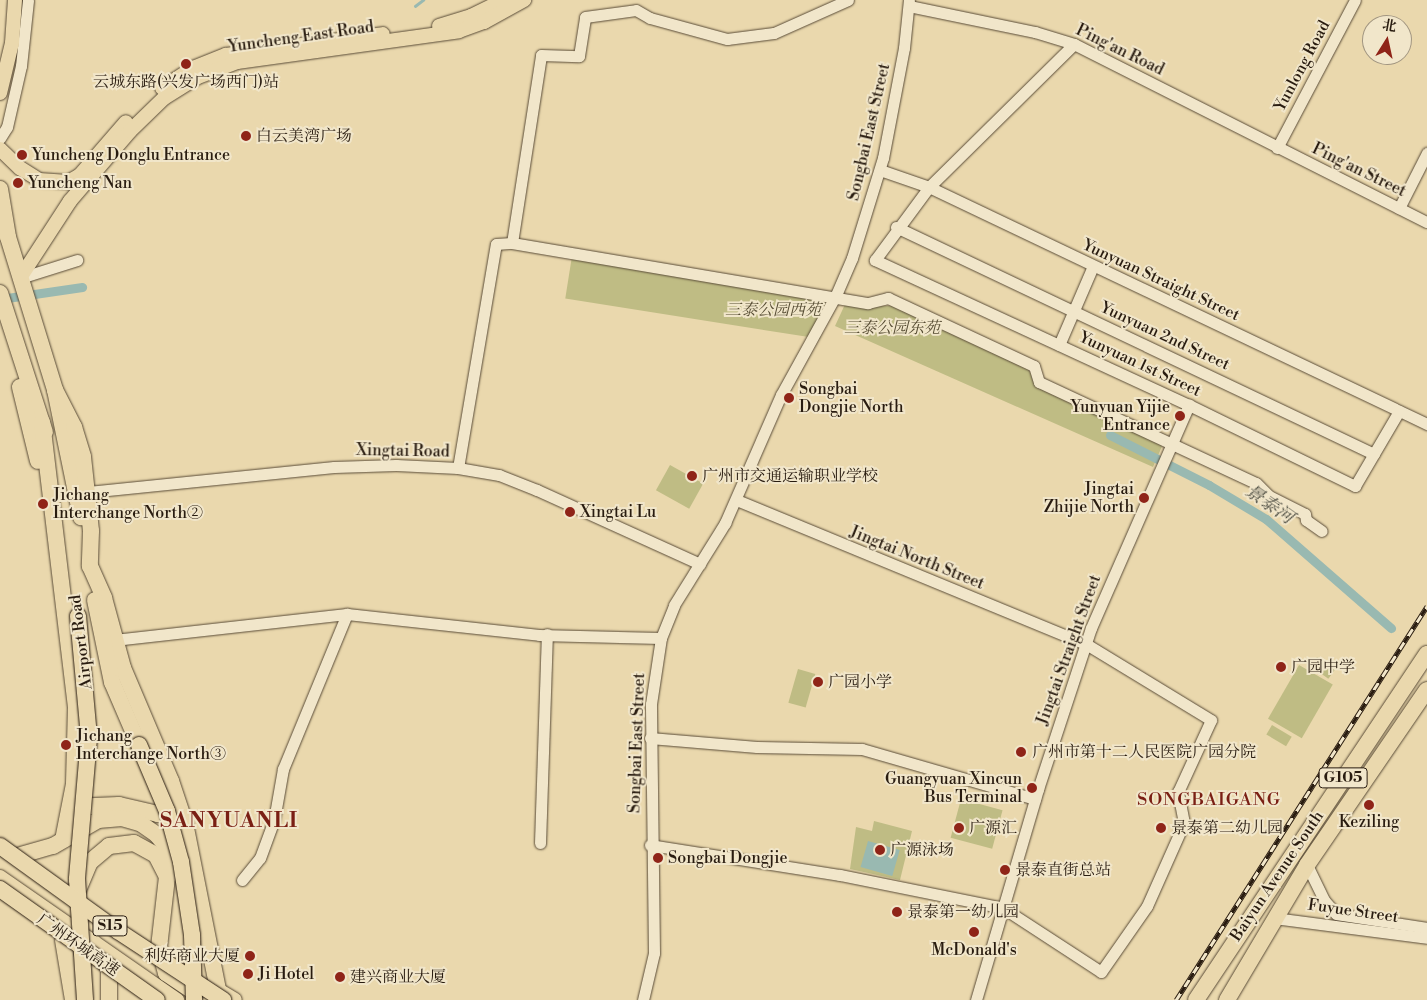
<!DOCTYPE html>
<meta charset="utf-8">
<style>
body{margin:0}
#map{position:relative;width:1427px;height:1000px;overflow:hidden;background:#ead8ad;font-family:"Libre Bodoni","Noto Serif SC",serif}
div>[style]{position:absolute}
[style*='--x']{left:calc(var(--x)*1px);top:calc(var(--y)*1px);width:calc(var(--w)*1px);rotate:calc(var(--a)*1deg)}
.green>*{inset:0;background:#bfbc84;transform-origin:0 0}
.water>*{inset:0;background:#99b9b1;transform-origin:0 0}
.stream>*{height:2.5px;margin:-1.25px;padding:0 1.25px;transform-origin:1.25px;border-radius:1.25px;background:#99b9b1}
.canal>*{height:9px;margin:-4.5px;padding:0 4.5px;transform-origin:4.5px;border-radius:4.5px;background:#99b9b1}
.roads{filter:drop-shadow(0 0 1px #594b37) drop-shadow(0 0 1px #594b37)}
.minor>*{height:11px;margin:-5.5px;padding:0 5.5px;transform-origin:5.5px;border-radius:5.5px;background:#f1e6ca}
.major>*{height:14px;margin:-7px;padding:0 7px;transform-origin:7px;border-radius:7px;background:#ead8ad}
.highway>*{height:16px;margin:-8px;padding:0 8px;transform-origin:8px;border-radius:8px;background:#ead8ad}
.rail>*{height:4.5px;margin-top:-2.25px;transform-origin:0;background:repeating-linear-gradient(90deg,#f1e6ca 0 8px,#291c10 0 16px);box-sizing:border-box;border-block:1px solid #291c10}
.bridges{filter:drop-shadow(0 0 1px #291c10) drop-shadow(0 0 1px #291c10)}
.highway-bridge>*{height:16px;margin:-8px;padding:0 8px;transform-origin:8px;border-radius:8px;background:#ead8ad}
.dots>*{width:14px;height:14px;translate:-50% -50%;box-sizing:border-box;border:2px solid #f1e6ca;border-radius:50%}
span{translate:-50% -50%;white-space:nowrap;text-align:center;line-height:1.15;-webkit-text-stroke:4px #f1e6ca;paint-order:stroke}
.shield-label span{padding:1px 4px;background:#f1e6ca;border:1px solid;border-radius:4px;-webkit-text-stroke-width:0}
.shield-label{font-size:15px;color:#291c10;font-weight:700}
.street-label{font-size:16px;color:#291c10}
.poi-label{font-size:16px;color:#291c10}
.left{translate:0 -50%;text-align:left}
.right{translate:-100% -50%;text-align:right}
.park-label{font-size:16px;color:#564c33;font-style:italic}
.water-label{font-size:18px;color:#4b4b40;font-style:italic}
.neighbourhood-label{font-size:18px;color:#7a1f14;letter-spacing:1px}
.district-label{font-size:21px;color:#7a1f14;font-weight:700;letter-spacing:1px}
.north{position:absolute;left:1362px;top:15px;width:50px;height:50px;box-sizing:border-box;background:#f1e6ca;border:1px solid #a19580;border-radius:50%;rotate:10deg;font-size:14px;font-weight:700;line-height:20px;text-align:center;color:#291c10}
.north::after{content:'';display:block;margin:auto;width:18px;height:22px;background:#8f2418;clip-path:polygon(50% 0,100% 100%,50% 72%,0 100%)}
</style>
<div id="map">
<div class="green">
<i style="left:572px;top:256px;width:258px;height:43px;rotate:9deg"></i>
<i style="clip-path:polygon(847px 300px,867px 306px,896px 306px,1028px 369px,1038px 384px,1163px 444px,1153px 467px,835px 326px)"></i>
<i style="left:670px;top:465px;width:38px;height:29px;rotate:29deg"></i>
<i style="left:1317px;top:657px;width:22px;height:11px;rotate:36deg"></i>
<i style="left:1299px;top:665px;width:39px;height:62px;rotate:30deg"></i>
<i style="left:798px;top:669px;width:18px;height:35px;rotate:16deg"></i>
<i style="left:1272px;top:725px;width:23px;height:11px;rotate:31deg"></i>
<i style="left:961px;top:799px;width:43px;height:40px;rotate:15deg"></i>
<i style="clip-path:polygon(874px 821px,912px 831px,900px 880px,850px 869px,856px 827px,872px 831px)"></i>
</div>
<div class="water">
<i style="left:868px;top:841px;width:33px;height:27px;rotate:16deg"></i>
</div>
<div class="stream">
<i style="--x:415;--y:6;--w:10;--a:-37"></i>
</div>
<div class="canal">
<i style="--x:0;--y:299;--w:83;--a:-8.3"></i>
<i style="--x:1110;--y:435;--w:111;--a:26.8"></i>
<i style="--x:1209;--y:485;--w:66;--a:30.8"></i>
<i style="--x:1266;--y:519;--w:166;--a:41.1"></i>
</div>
<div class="roads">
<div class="minor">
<i style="--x:909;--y:6;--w:129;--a:11.7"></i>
<i style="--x:1035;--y:32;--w:41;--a:17.1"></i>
<i style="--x:1074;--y:44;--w:395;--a:26.8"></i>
<i style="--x:1074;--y:44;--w:204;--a:135.4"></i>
<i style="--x:929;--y:187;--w:91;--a:126.5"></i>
<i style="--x:875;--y:260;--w:346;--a:24.8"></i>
<i style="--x:1189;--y:405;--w:185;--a:26"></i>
<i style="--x:1355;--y:486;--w:87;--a:-59.6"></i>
<i style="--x:0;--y:138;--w:13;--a:-58"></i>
<i style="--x:7;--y:127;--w:63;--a:-77.1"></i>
<i style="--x:21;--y:66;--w:66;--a:-83.9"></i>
<i style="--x:1277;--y:148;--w:167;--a:-62.2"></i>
<i style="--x:880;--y:170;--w:52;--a:19.1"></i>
<i style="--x:929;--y:187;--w:552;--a:25.45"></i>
<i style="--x:1399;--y:208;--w:62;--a:-63"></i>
<i style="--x:896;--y:227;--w:529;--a:25.4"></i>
<i style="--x:512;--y:243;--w:190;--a:-81.2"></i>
<i style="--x:541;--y:55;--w:38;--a:2"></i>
<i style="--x:579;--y:56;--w:39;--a:-81"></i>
<i style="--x:585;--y:17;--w:51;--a:-7.8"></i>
<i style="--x:636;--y:10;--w:16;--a:30"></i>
<i style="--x:650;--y:18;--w:80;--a:15.3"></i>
<i style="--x:727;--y:39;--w:47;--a:-7.3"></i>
<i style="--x:774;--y:33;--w:81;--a:-24"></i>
<i style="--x:20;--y:278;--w:60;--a:-17.5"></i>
<i style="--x:1059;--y:345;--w:86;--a:-66.7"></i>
<i style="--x:458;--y:468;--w:227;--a:-80.4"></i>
<i style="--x:496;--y:244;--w:16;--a:-4"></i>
<i style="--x:512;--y:243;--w:361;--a:9.6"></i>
<i style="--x:868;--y:303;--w:21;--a:-14"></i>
<i style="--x:888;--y:298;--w:161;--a:25"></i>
<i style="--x:1034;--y:366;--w:17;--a:73"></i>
<i style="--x:1039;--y:382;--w:239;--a:25"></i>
<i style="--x:1256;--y:483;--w:18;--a:45"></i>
<i style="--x:1269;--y:496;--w:40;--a:26.6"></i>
<i style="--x:1305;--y:514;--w:6;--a:81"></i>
<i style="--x:1306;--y:520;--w:19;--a:35"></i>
<i style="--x:88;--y:492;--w:247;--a:-5.8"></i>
<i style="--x:334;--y:467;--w:62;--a:-1.8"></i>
<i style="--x:396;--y:465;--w:62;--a:2.8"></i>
<i style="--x:458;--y:468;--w:42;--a:9.7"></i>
<i style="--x:499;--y:475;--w:41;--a:21.5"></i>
<i style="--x:537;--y:490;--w:179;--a:24.4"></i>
<i style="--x:114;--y:640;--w:234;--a:-6.4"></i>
<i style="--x:347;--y:614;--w:193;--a:6.2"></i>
<i style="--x:539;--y:635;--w:122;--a:1.4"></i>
<i style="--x:650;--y:738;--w:107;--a:4.8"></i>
<i style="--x:757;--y:747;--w:105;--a:1.1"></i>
<i style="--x:862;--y:749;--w:180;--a:16.1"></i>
<i style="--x:540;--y:843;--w:209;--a:-88.1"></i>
<i style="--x:650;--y:845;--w:192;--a:9"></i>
<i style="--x:840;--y:875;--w:166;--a:11.4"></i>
<i style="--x:1003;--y:908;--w:117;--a:33.1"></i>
<i style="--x:1101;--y:972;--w:80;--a:-55.1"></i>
<i style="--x:1147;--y:906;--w:91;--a:-66"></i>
<i style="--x:1184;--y:823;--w:32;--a:-101"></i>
<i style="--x:1178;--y:792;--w:79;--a:-65.4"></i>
<i style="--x:1211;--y:720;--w:146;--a:-148.7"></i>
<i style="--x:1086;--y:644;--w:378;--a:-157.6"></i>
<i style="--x:1307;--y:865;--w:39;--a:64"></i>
<i style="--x:1324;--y:900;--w:18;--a:49"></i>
<i style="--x:1336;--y:914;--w:92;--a:8.7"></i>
<i style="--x:242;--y:880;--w:28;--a:-51"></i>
<i style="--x:260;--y:858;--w:40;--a:-69.8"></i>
<i style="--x:274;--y:820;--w:52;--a:-80"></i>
<i style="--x:283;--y:769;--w:168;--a:-67.6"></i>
<i style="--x:1274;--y:918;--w:154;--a:7.4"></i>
<i style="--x:643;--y:1000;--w:48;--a:-76.8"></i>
<i style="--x:654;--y:953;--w:249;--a:-90.7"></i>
<i style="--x:651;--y:704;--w:67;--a:-81.4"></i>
<i style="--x:661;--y:638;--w:35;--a:-68"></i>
<i style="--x:674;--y:605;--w:97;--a:-58.1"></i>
<i style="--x:725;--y:523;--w:140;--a:-66.4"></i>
<i style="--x:781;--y:395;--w:114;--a:-61.2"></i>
<i style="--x:836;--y:295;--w:40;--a:-66.6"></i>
<i style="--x:852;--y:258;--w:105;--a:-72.8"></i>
<i style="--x:883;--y:158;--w:112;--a:-79.2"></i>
<i style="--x:904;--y:48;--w:48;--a:-84.1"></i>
<i style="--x:976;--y:1000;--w:220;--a:-73.6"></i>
<i style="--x:1038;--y:789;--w:169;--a:-71.8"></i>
<i style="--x:1091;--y:628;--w:244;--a:-66.3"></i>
</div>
<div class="major">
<i style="--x:439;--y:26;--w:34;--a:-17"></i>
<i style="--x:471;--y:16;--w:37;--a:-26"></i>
<i style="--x:162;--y:88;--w:37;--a:-33"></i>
<i style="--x:193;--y:68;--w:35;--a:-22"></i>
<i style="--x:226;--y:55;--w:158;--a:-7.6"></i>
<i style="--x:0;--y:93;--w:51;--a:-76.5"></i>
<i style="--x:12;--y:43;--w:43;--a:-86"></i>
<i style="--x:0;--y:149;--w:28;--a:44"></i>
<i style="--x:20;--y:168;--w:22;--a:32"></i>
<i style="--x:39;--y:180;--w:29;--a:4"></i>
<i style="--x:68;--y:182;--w:14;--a:-30"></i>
<i style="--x:80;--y:175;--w:70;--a:-49"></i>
<i style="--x:20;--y:278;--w:92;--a:-57"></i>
<i style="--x:70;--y:201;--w:92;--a:-49.4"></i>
<i style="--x:130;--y:131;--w:47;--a:-44.1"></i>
<i style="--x:164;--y:98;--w:40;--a:-32"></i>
<i style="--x:198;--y:77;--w:42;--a:-21"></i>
<i style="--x:237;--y:62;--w:224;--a:-7.9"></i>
<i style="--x:459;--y:31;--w:27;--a:-20"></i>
<i style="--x:484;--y:22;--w:46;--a:-28.8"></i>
<i style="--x:0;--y:877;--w:216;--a:34.8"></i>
<i style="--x:215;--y:988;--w:23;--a:31"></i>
</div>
<div class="highway">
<i style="--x:0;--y:189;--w:49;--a:80.5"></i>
<i style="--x:8;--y:237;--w:160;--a:72.9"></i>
<i style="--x:55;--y:390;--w:130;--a:78.4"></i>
<i style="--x:0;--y:293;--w:146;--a:72.1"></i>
<i style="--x:20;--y:387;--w:76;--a:76.3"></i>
<i style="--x:55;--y:390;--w:42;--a:62.8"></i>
<i style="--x:74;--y:427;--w:31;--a:73"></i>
<i style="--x:83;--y:457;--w:74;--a:83.8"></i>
<i style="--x:91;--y:531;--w:35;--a:92"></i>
<i style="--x:90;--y:566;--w:35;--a:66"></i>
<i style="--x:104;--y:598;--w:73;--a:74.8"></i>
<i style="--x:123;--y:668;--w:123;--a:67"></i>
<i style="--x:171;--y:781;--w:44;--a:71.6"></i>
<i style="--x:185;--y:823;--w:180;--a:78.8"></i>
<i style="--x:42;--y:422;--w:287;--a:83.2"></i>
<i style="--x:76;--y:707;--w:77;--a:91.5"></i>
<i style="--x:74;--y:784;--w:57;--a:101.1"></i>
<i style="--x:95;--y:600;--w:84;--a:78.3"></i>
<i style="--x:112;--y:682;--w:69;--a:66.8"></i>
<i style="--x:71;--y:807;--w:48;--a:-2.4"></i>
<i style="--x:119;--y:805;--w:40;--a:13"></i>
<i style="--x:158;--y:814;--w:22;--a:-5"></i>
<i style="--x:21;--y:855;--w:33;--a:-16"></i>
<i style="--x:53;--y:846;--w:52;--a:-30"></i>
<i style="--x:98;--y:820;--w:24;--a:-5"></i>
<i style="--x:122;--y:818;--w:19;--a:16"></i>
<i style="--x:140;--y:823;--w:21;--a:35"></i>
<i style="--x:157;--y:835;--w:23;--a:50"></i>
<i style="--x:172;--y:853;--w:17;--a:65"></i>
<i style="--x:78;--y:890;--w:30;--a:-67"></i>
<i style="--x:90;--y:862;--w:25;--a:-40"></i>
<i style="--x:109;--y:846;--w:25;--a:-7"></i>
<i style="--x:134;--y:843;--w:25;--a:29"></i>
<i style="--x:156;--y:855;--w:25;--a:63"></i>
<i style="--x:167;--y:877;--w:70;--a:96.5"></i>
<i style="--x:159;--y:947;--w:27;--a:75"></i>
<i style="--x:166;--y:973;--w:48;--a:34"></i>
<i style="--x:63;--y:940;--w:61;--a:80.5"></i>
<i style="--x:93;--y:942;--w:31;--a:59"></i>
<i style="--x:109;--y:969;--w:31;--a:90"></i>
<i style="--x:1196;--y:1000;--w:416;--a:-56.3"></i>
<i style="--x:1227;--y:1000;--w:157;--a:-59.3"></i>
<i style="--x:1307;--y:865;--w:212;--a:-55.6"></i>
</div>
</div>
<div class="rail">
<i style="--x:1176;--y:1000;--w:467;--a:-57.5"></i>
</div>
<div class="bridges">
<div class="highway-bridge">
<i style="--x:78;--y:616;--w:122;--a:84.8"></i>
<i style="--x:89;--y:738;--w:142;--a:94.9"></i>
<i style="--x:77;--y:879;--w:121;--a:86.2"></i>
<i style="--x:139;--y:745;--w:72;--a:67"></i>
<i style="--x:167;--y:811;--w:53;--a:74.6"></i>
<i style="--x:181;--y:862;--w:74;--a:81.4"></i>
<i style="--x:192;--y:935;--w:65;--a:88.2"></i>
<i style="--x:0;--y:846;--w:145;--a:35.8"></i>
<i style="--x:118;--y:931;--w:126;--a:33.3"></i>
<i style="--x:0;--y:889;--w:192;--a:35.3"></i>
</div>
</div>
<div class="dots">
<i style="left:186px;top:64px;background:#8f2418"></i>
<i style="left:246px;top:136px;background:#8f2418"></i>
<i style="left:22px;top:155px;background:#8f2418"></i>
<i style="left:18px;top:183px;background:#8f2418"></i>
<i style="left:789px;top:398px;background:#8f2418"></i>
<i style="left:1180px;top:416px;background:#8f2418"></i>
<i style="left:692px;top:476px;background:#8f2418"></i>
<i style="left:1144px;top:498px;background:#8f2418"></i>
<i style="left:43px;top:504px;background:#8f2418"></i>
<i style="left:570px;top:512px;background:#8f2418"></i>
<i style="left:1281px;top:667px;background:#8f2418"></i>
<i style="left:818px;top:682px;background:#8f2418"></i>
<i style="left:66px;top:745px;background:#8f2418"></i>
<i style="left:1021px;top:752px;background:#8f2418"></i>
<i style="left:1032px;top:788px;background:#8f2418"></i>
<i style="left:1369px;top:805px;background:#8f2418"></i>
<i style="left:959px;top:828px;background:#8f2418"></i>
<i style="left:1161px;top:828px;background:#8f2418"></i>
<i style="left:880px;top:850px;background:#8f2418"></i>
<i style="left:658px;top:858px;background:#8f2418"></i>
<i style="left:1005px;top:870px;background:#8f2418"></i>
<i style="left:897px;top:912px;background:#8f2418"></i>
<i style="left:974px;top:932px;background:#8f2418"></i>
<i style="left:250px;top:956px;background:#8f2418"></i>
<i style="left:248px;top:974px;background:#8f2418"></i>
<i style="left:340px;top:977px;background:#8f2418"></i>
</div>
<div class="shield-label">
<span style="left:1343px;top:778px">G105</span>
<span style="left:110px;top:926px">S15</span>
</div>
<div class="street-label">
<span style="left:301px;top:37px;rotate:-8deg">Yuncheng East Road</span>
<span style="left:1120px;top:50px;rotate:26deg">Ping'an Road</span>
<span style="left:1302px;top:66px;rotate:-62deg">Yunlong Road</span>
<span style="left:869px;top:132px;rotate:-77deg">Songbai East Street</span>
<span style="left:1359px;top:170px;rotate:26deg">Ping'an Street</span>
<span style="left:1161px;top:280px;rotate:25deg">Yunyuan Straight Street</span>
<span style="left:1165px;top:336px;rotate:25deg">Yunyuan 2nd Street</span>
<span style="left:1140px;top:364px;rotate:25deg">Yunyuan 1st Street</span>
<span style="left:403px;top:451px;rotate:1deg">Xingtai Road</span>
<span style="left:917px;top:558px;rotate:22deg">Jingtai North Street</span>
<span style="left:81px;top:642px;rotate:-97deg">Airport Road</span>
<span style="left:1069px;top:650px;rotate:-70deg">Jingtai Straight Street</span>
<span style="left:637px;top:743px;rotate:-88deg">Songbai East Street</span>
<span style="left:1277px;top:876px;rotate:-56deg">Baiyun Avenue South</span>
<span style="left:1353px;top:911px;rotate:8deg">Fuyue Street</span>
<span style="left:78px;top:945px;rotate:35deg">广州环城高速</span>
</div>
<div class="poi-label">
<span style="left:186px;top:82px">云城东路(兴发广场西门)站</span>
<span class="left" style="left:256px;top:136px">白云美湾广场</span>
<span class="left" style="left:32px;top:155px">Yuncheng Donglu Entrance</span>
<span class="left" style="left:28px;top:183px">Yuncheng Nan</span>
<span class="left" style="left:799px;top:398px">Songbai<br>Dongjie North</span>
<span class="right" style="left:1170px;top:416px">Yunyuan Yijie<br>Entrance</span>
<span class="left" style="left:702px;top:476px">广州市交通运输职业学校</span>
<span class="right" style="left:1134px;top:498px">Jingtai<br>Zhijie North</span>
<span class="left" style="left:53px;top:504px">Jichang<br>Interchange North②</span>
<span class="left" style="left:580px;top:512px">Xingtai Lu</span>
<span class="left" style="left:1291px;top:667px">广园中学</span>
<span class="left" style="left:828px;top:682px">广园小学</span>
<span class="left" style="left:76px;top:745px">Jichang<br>Interchange North③</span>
<span class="left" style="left:1032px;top:752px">广州市第十二人民医院广园分院</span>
<span class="right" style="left:1022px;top:788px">Guangyuan Xincun<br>Bus Terminal</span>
<span style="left:1369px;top:822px">Keziling</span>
<span class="left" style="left:969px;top:828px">广源汇</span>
<span class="left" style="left:1171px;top:828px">景泰第二幼儿园</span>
<span class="left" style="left:890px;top:850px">广源泳场</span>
<span class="left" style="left:668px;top:858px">Songbai Dongjie</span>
<span class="left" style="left:1015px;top:870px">景泰直街总站</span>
<span class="left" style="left:907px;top:912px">景泰第一幼儿园</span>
<span style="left:974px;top:950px">McDonald's</span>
<span class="right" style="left:240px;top:956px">利好商业大厦</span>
<span class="left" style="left:258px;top:974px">Ji Hotel</span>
<span class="left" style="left:350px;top:977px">建兴商业大厦</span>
</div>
<div class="park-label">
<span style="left:773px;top:310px">三泰公园西苑</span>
<span style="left:892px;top:328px">三泰公园东苑</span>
</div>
<div class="water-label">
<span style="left:1269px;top:505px;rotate:35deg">景泰河</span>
</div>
<div class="neighbourhood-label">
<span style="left:1209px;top:800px">SONGBAIGANG</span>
</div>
<div class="district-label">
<span style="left:229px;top:821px">SANYUANLI</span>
</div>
<div class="north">北</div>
</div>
